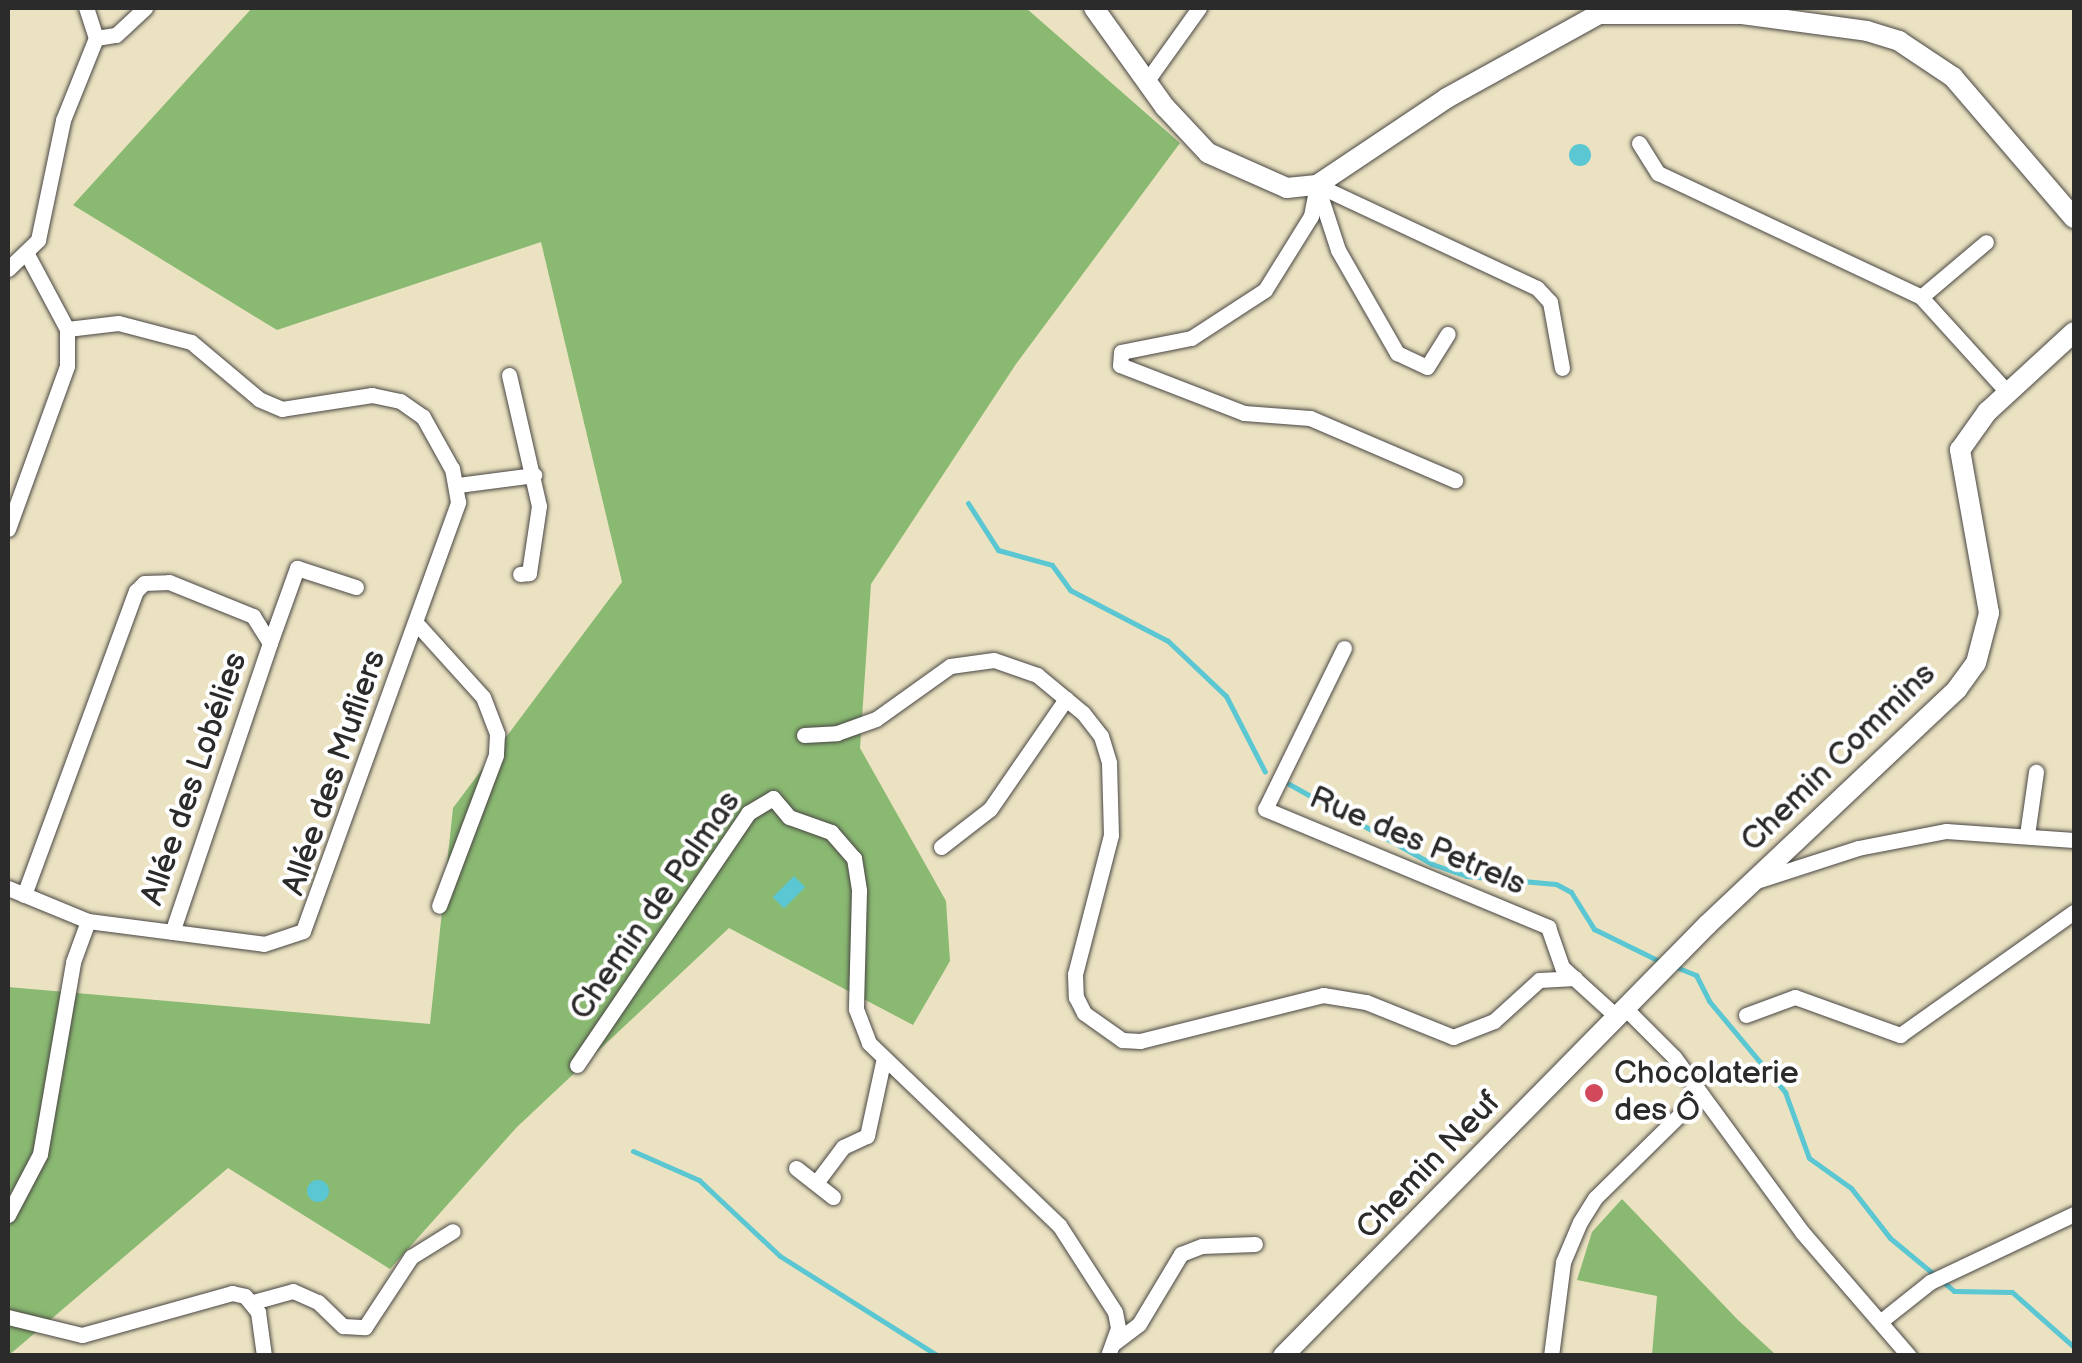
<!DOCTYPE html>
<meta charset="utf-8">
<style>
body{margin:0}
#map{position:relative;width:2082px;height:1363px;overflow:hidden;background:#ebe2c2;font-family:"Balsamiq Sans",sans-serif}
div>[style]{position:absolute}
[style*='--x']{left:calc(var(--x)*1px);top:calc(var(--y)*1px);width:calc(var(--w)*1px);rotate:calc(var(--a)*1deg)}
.forest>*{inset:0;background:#8ab972}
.water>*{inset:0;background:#5bc7d3;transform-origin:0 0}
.round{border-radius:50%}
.stream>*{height:5px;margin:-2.5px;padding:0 2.5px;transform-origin:2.5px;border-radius:2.5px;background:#5bc7d3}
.roads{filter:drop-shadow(0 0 2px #484642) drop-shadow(0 0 2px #484642)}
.minor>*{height:15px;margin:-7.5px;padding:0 7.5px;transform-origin:7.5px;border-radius:7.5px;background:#fff}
.tertiary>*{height:20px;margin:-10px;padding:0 10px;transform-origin:10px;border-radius:10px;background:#fff}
.dots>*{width:28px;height:28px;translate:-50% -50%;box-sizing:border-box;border:5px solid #fff;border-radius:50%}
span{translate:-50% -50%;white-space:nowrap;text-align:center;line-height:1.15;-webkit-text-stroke:8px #fff;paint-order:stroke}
.street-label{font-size:32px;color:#2b2b2b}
.poi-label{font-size:32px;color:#2b2b2b}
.left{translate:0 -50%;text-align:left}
.frame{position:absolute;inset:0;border:10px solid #2b2b2b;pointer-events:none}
</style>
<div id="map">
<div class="forest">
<i style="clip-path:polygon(252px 8px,1026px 8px,1180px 143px,1016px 364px,871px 584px,860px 748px,946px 901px,950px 961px,913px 1025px,729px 928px,517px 1127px,390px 1269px,228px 1168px,8px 1356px,8px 987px,430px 1024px,453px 808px,622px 582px,541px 242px,277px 330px,73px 205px)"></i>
<i style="clip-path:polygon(1622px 1199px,1738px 1320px,1776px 1355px,1652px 1355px,1657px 1296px,1577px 1280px,1592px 1232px)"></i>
</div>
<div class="water">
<i class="round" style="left:1569px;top:144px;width:22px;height:22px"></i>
<i style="left:794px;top:876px;width:16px;height:30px;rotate:45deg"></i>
<i class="round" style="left:307px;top:1180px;width:22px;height:22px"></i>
</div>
<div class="stream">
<i style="--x:968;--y:503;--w:56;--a:57.4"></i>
<i style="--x:998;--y:550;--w:56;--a:15.5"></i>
<i style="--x:1052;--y:565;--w:31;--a:54"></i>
<i style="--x:1070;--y:590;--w:110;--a:27.5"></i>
<i style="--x:1168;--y:641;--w:80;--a:43.5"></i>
<i style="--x:1226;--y:696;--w:85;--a:62.8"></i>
<i style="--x:1289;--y:784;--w:164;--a:29.2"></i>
<i style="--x:1432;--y:864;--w:36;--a:19"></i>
<i style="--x:1466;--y:876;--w:90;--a:5.1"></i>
<i style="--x:1556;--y:884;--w:17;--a:28"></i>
<i style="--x:1571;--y:892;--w:44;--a:58.1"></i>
<i style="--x:1594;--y:929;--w:75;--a:26.2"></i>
<i style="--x:1676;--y:967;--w:22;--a:22"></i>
<i style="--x:1696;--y:975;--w:29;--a:63"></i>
<i style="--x:1709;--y:1001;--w:119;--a:50.1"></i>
<i style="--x:1785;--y:1092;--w:70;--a:70"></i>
<i style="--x:1809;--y:1158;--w:52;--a:35.5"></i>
<i style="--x:1851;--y:1188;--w:63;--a:52"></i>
<i style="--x:1890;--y:1238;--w:83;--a:39.6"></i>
<i style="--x:1954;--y:1291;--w:58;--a:1"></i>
<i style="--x:2012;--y:1292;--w:83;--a:41.6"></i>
<i style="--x:633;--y:1151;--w:72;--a:23.7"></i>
<i style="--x:699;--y:1180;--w:111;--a:43.2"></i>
<i style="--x:780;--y:1256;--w:187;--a:32.3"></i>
</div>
<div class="roads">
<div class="minor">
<i style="--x:96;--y:38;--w:20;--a:-9"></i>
<i style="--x:116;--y:35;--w:40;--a:-43"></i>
<i style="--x:1146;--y:82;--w:91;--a:-54.4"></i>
<i style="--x:1639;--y:143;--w:36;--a:58"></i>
<i style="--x:1658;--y:173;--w:291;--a:25.2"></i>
<i style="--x:1921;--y:297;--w:130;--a:47.8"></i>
<i style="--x:1317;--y:185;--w:32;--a:101"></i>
<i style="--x:1311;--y:216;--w:87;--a:121.9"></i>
<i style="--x:1265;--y:290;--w:88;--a:147"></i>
<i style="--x:1191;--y:338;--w:71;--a:168.7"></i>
<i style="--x:1121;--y:352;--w:13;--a:94"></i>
<i style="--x:1120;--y:365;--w:133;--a:21.2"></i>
<i style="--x:1244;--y:413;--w:66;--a:4.3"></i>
<i style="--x:1310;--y:418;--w:158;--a:23.2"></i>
<i style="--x:1317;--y:185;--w:243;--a:25.1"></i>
<i style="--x:1537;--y:288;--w:19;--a:47"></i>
<i style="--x:1550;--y:302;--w:67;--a:79.7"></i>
<i style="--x:1318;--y:189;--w:64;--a:71.8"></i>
<i style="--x:1338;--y:250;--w:119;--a:60.2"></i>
<i style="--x:1397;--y:353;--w:33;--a:25"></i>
<i style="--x:1427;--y:367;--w:39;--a:-58"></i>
<i style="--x:8;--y:269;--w:42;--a:-44"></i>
<i style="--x:38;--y:240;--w:123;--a:-78.2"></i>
<i style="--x:63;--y:120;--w:88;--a:-68.1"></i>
<i style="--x:96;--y:38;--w:32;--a:-108"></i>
<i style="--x:1921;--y:297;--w:85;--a:-40.2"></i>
<i style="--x:509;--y:375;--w:134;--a:77.1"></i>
<i style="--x:539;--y:506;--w:68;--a:98.5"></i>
<i style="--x:529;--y:573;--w:9;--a:174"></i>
<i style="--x:458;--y:485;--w:77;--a:-7.5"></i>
<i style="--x:8;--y:529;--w:173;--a:-70.1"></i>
<i style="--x:67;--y:366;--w:37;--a:-90"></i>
<i style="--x:67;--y:329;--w:85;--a:-118.1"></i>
<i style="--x:417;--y:624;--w:98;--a:47.9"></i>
<i style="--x:483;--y:697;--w:40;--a:69"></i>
<i style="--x:497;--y:734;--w:21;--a:93"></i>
<i style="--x:496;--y:755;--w:161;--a:110.7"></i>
<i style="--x:270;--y:643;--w:80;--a:-70.2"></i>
<i style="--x:297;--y:568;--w:62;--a:17.9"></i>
<i style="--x:1344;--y:648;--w:179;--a:116.1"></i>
<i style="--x:1265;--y:809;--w:307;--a:22.6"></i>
<i style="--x:1548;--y:927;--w:42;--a:70.7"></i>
<i style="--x:1562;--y:967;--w:74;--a:42.3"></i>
<i style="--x:804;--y:735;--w:33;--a:-3"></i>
<i style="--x:837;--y:733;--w:41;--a:-19.7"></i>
<i style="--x:876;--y:719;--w:91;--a:-35.6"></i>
<i style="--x:950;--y:666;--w:44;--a:-7.8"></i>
<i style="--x:994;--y:660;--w:46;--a:19.2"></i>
<i style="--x:1037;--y:675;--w:60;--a:39.6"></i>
<i style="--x:1083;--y:713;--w:29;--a:52"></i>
<i style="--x:1101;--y:736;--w:28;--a:73"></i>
<i style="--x:1109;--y:763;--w:72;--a:88.4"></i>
<i style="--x:1111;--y:835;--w:144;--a:104.5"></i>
<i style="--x:1075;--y:974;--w:23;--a:88"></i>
<i style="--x:1076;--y:997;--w:18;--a:63"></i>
<i style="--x:1084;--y:1013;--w:47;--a:35.4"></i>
<i style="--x:1122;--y:1040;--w:18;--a:3"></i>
<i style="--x:1140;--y:1041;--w:189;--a:-14.1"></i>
<i style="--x:1323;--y:995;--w:44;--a:9.2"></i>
<i style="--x:1366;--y:1002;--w:94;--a:21.9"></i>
<i style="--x:1453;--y:1037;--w:44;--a:-21.3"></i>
<i style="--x:1494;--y:1021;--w:61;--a:-42.3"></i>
<i style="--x:1539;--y:980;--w:36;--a:-3"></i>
<i style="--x:2027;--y:835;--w:64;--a:-81.9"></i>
<i style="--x:941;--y:847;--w:62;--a:-37.8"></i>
<i style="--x:990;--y:809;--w:134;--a:-55.4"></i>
<i style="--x:1756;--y:881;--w:107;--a:-17.9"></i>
<i style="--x:1858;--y:848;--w:90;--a:-10.9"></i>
<i style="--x:1946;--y:831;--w:128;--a:4"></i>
<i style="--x:8;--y:888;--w:87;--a:22.4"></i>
<i style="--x:88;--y:921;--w:177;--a:7.4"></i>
<i style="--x:264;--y:944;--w:41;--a:-18.4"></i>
<i style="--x:303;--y:931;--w:456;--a:-70.1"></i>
<i style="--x:458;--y:502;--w:34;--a:-100"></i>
<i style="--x:452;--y:469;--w:60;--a:-119.1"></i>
<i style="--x:423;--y:417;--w:28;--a:-145"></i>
<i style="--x:400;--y:401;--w:29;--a:-168"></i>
<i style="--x:372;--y:395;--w:91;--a:171.2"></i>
<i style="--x:282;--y:409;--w:25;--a:-157"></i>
<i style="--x:259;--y:399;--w:89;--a:-140"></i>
<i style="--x:191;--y:342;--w:75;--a:-165.4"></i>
<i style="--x:118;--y:323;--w:51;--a:173.3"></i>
<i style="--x:24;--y:895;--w:324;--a:-69.8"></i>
<i style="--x:136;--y:591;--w:11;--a:-45"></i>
<i style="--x:144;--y:583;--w:25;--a:-2"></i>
<i style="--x:169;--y:582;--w:91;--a:22"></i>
<i style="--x:253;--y:616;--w:32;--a:58"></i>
<i style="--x:270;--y:643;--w:305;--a:108.7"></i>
<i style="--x:1625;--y:1008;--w:69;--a:45"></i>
<i style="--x:1674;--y:1057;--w:217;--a:53.8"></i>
<i style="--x:1802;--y:1232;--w:164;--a:49.2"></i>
<i style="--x:1746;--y:1015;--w:52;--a:-20.2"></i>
<i style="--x:1795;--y:997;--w:112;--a:19.9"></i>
<i style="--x:1900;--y:1035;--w:213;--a:-35.3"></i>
<i style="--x:577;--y:1065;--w:305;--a:-55.8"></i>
<i style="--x:748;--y:813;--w:29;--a:-31"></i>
<i style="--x:773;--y:798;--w:25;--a:50"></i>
<i style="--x:789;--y:817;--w:45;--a:19.7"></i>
<i style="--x:831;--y:832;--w:35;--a:49"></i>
<i style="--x:854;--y:858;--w:33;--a:81"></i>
<i style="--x:859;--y:891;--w:118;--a:91.5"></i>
<i style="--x:856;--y:1009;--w:36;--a:69"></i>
<i style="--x:869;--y:1043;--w:263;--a:43.8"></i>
<i style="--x:1059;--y:1225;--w:103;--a:57.2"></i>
<i style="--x:1115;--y:1312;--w:16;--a:79"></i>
<i style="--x:1118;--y:1328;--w:30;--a:110"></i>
<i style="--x:796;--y:1168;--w:47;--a:38.1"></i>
<i style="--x:816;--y:1183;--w:45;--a:-53.1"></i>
<i style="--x:843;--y:1147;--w:26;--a:-25"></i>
<i style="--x:867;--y:1136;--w:76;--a:-77.8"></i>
<i style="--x:8;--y:1215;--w:69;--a:-62.3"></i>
<i style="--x:40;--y:1154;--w:195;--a:-80.2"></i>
<i style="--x:73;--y:962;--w:44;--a:-69.9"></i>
<i style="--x:253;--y:1302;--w:41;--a:-15.4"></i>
<i style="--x:293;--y:1291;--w:27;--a:24"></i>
<i style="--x:318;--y:1302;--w:35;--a:44"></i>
<i style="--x:343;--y:1326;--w:22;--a:3"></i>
<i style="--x:365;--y:1327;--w:84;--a:-56.7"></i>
<i style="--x:411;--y:1257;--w:49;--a:-31.8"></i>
<i style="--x:8;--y:1317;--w:76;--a:13.7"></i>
<i style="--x:82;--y:1335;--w:156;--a:-15.6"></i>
<i style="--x:232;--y:1293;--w:13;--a:13"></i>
<i style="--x:245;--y:1296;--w:21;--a:51"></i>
<i style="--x:258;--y:1312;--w:44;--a:82.2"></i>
<i style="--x:1881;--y:1321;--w:63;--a:-38.5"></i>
<i style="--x:1930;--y:1282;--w:159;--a:-25.3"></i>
<i style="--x:1114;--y:1343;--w:31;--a:-37"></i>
<i style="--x:1139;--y:1324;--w:82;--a:-59"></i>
<i style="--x:1181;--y:1254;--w:22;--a:-21"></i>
<i style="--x:1202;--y:1246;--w:53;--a:-2.2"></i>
<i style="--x:1551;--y:1356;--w:95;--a:-82.7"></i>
<i style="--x:1563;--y:1262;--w:43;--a:-67"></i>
<i style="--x:1580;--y:1222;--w:28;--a:-58"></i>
<i style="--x:1595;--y:1198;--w:148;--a:-44.5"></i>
</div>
<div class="tertiary">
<i style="--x:1094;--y:8;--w:122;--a:54.4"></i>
<i style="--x:1165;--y:107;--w:63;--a:46.9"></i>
<i style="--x:1208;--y:153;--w:86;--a:23.9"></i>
<i style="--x:1287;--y:188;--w:30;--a:-6"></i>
<i style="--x:1317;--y:185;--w:156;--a:-33.8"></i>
<i style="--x:1447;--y:98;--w:174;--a:-28.9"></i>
<i style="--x:1599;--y:14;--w:143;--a:0"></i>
<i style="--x:1742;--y:14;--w:126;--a:7.7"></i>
<i style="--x:1867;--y:31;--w:34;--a:17"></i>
<i style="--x:1899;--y:41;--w:65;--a:33.7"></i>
<i style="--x:1953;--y:77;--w:186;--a:49.4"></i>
<i style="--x:1283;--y:1356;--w:605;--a:-45.47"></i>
<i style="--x:1707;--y:925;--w:344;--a:-43.3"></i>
<i style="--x:1957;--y:689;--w:32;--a:-54"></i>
<i style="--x:1976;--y:663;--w:52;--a:-75.4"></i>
<i style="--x:1989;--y:613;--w:166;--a:-100.1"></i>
<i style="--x:1960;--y:450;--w:47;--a:-54.6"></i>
<i style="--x:1987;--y:412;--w:118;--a:-42.6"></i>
</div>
</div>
<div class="dots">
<i style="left:1594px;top:1093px;background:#d1495b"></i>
</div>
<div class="street-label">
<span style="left:1839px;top:758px;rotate:-44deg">Chemin Commins</span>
<span style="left:335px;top:773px;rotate:-71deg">Allée des Mufliers</span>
<span style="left:195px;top:779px;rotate:-71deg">Allée des Lobélies</span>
<span style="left:1417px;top:842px;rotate:23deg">Rue des Petrels</span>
<span style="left:656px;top:906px;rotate:-55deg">Chemin de Palmas</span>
<span style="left:1429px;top:1166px;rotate:-46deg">Chemin Neuf</span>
</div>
<div class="poi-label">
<span class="left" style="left:1614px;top:1093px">Chocolaterie<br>des Ô</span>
</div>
<div class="frame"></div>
</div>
